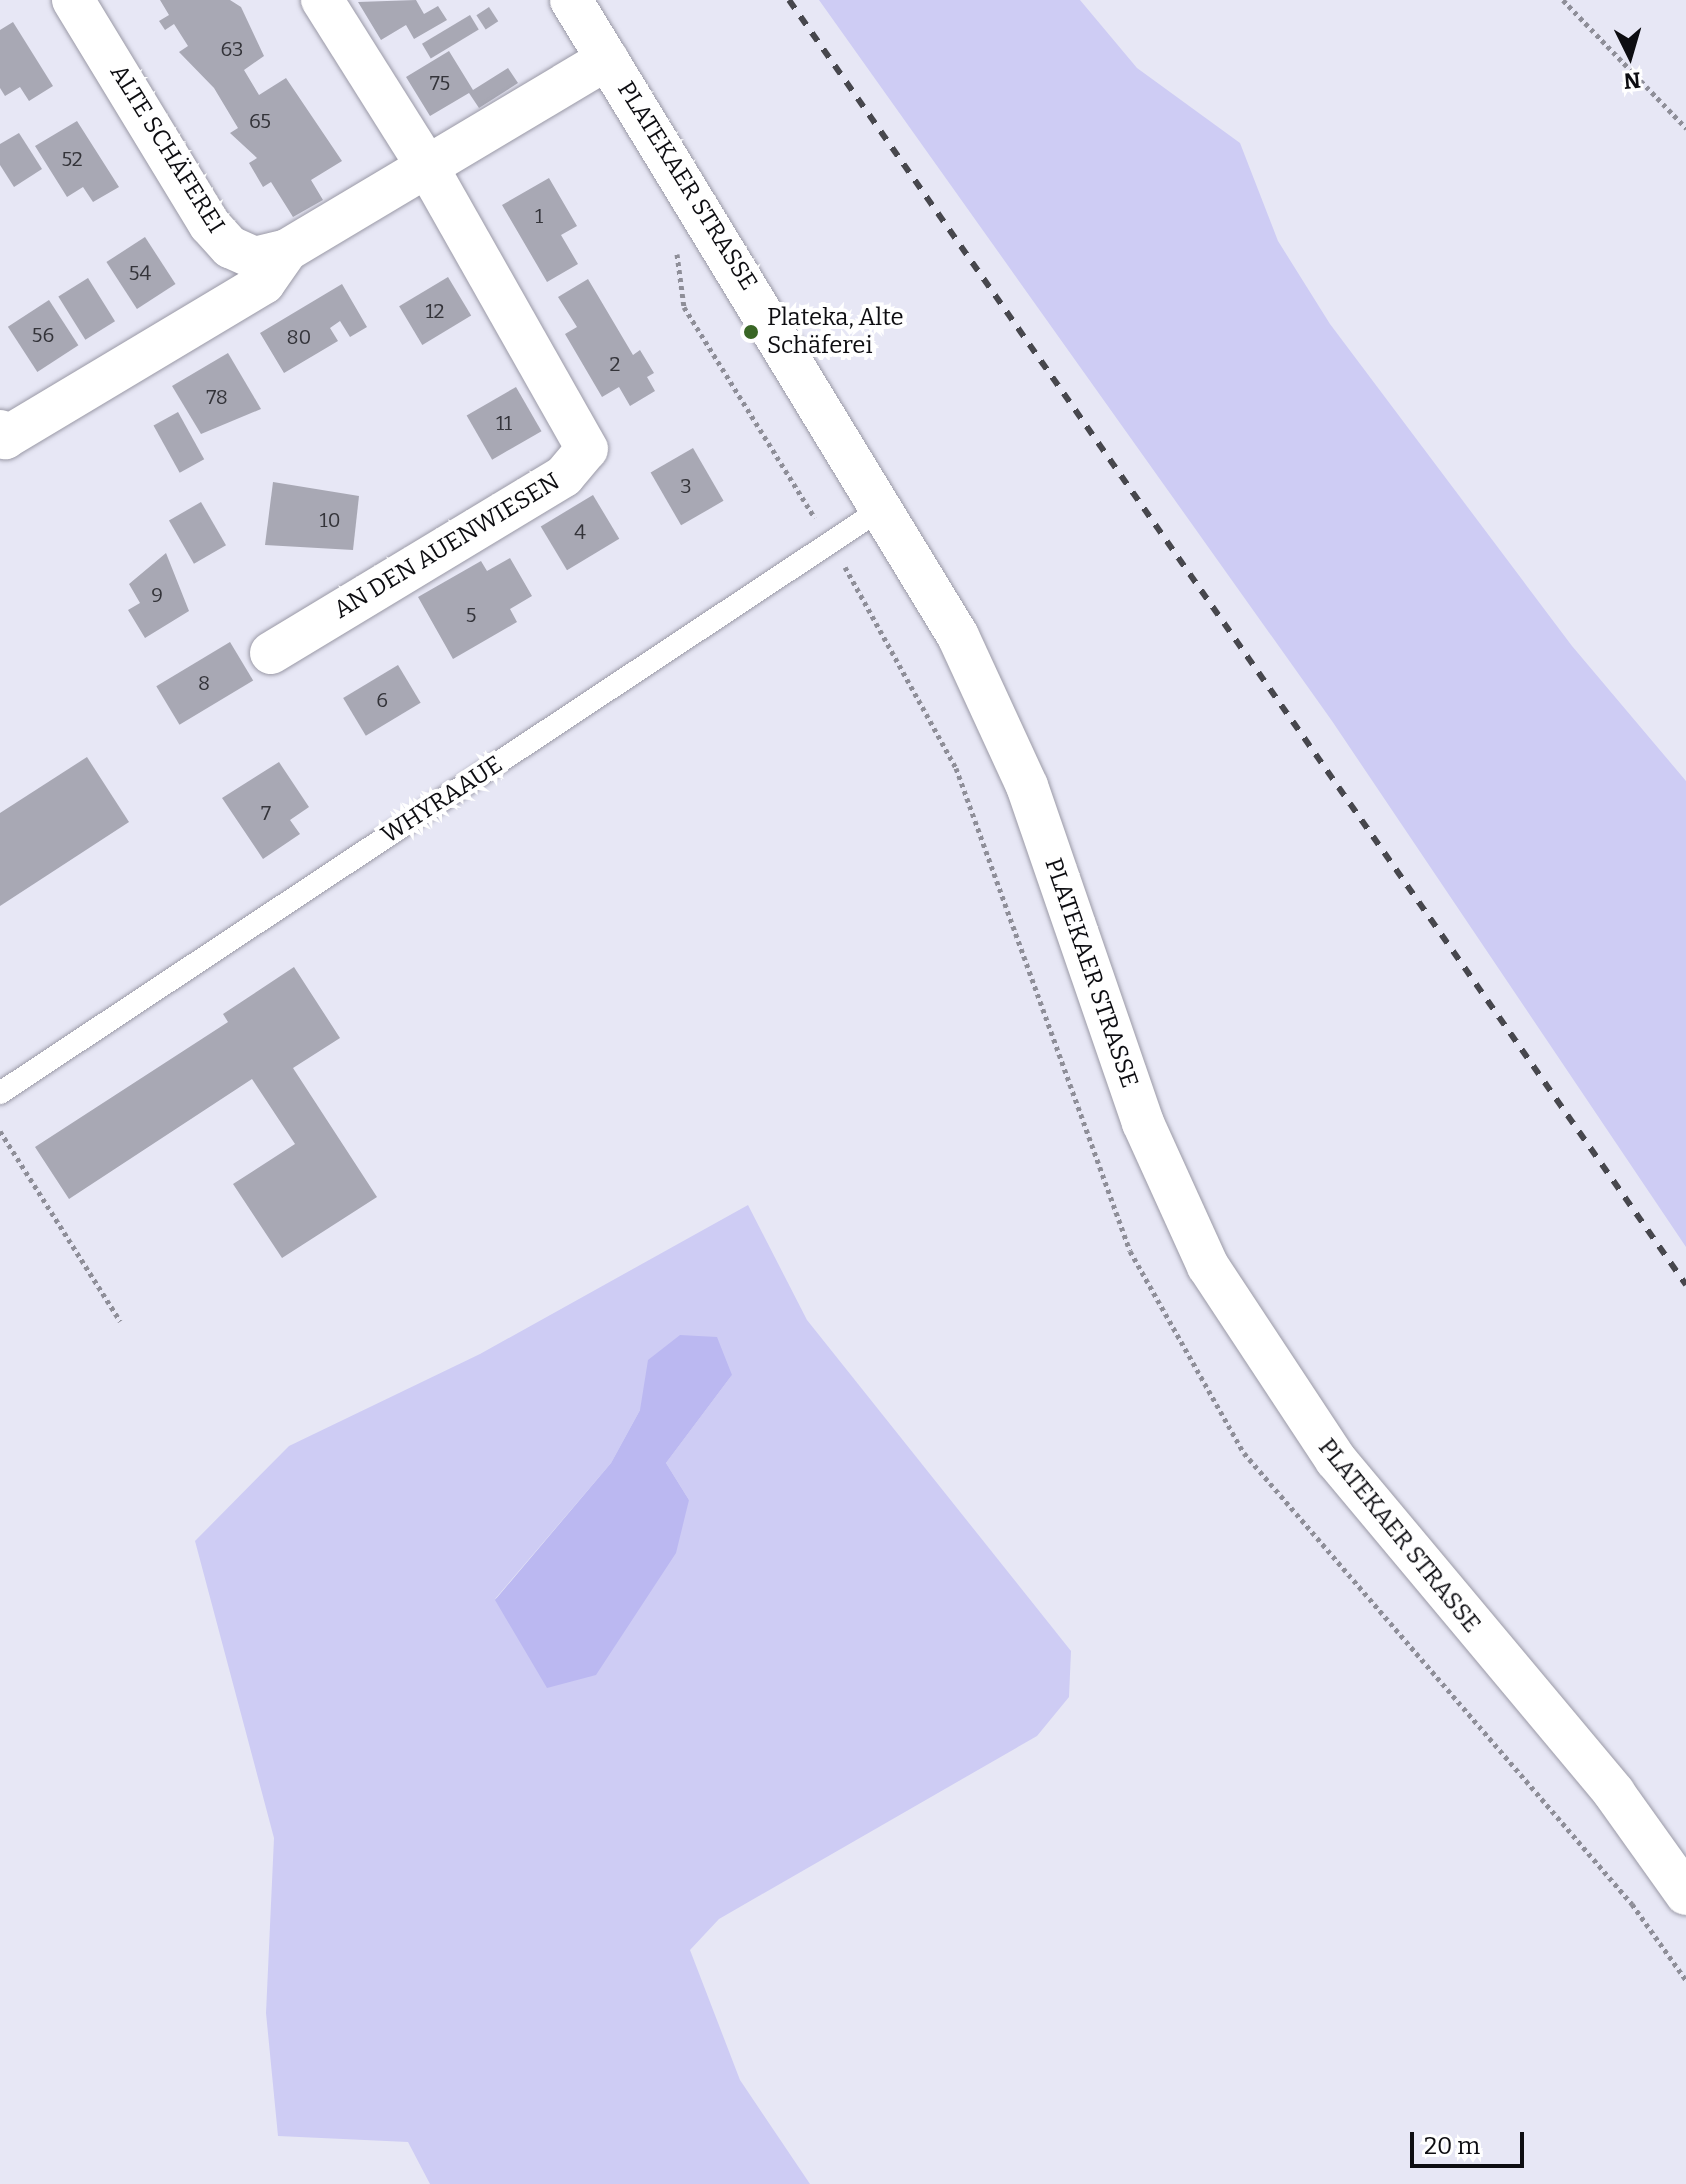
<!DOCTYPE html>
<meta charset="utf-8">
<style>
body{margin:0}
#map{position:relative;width:1686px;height:2184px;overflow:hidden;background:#e7e7f5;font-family:Bitter,serif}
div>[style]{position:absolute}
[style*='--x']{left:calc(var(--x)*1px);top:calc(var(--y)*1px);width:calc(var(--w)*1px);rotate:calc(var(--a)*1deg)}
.green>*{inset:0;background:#ceccf4}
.water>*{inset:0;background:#bbb8f1}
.building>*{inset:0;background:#a8a8b4;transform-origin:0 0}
.path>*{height:5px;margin-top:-2.5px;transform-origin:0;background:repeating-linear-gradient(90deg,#8e8e98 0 4px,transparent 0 8px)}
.roads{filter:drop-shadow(0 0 2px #9a99a6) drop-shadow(0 0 2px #9a99a6)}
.lane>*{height:22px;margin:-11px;padding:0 11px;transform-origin:11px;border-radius:11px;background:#fff}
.street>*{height:42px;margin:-21px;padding:0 21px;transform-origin:21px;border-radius:21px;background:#fff}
.rail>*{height:6px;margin-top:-3px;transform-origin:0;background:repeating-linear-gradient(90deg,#47474d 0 10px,transparent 0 20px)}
.dots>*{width:22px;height:22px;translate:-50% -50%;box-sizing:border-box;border:4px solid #fff;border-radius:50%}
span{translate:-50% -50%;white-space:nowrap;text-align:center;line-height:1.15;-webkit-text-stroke:8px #fff;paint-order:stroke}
.number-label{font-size:20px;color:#34343a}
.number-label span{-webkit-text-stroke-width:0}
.street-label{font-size:24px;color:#0d0d11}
.poi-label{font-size:24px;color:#0d0d11}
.left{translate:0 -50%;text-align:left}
.north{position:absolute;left:1590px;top:16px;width:80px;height:80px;-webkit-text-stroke:6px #fff;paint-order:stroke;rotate:175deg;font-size:22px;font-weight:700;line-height:32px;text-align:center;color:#0d0d11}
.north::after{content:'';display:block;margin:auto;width:28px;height:36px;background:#0d0d11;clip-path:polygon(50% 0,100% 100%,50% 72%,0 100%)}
.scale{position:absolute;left:1410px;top:2132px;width:114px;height:36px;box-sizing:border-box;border:4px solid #0d0d11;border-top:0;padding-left:10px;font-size:24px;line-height:28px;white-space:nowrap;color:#0d0d11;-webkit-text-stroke:6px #fff;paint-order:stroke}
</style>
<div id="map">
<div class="green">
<i style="clip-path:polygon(819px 0,1080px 0,1137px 68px,1240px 143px,1278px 241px,1330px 324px,1572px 646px,1686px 781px,1686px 1247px,1332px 721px)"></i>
<i style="clip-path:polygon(evenodd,748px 1205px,807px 1320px,1071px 1651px,1069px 1697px,1037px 1736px,719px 1919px,690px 1950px,740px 2080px,810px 2184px,430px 2184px,408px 2142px,278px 2136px,266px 2013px,274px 1838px,195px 1541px,289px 1446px,480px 1354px,748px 1205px,732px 1375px,666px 1463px,689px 1500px,495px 1599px,611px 1463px,640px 1410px,732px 1375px)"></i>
</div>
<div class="water">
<i style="clip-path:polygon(680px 1335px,717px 1337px,732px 1375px,666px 1463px,689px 1500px,676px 1553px,596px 1675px,547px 1688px,495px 1600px,611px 1463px,640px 1410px,648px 1360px)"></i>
</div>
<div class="building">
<i style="clip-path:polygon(160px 0,230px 0,241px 7px,264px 56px,244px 70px,259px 95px,286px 78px,342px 161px,311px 180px,323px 200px,293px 217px,271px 182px,263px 187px,249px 163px,257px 158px,230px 133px,238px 128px,214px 88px,179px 52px,188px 46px,174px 24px,165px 30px,159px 21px,169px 15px)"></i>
<i style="clip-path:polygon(416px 0,424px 14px,438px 6px,447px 20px,414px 39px,406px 25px,381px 40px,358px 2px)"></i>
<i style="left:489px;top:7px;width:17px;height:15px;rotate:57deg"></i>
<i style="left:470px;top:15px;width:17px;height:56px;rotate:59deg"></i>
<i style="clip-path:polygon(13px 22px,53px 86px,29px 101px,20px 87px,5px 96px,0 88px,0 30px)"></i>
<i style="clip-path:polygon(449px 51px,473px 90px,508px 68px,518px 83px,479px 108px,469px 93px,430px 116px,406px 77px)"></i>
<i style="clip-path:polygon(77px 121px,119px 187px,93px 202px,83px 187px,67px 197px,35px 146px)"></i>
<i style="clip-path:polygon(19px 133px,42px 169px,14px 187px,0 165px,0 144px)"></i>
<i style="clip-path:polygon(549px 178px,577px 226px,561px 235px,578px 264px,547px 282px,502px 205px)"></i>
<i style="left:145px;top:237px;width:56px;height:46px;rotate:57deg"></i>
<i style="left:448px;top:277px;width:45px;height:57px;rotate:59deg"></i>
<i style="left:88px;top:278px;width:51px;height:35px;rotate:58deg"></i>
<i style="clip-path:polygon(588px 279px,633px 355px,640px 350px,654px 373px,647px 377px,655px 391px,630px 406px,619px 387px,602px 397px,565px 334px,577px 327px,558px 297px)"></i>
<i style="clip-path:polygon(342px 284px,367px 327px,350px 337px,340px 321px,330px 328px,338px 341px,284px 373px,260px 333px)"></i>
<i style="left:49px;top:300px;width:54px;height:49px;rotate:57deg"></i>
<i style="clip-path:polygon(228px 353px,261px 409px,201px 434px,172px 386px)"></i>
<i style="left:516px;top:387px;width:51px;height:57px;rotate:60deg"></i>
<i style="left:178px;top:412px;width:54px;height:28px;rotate:61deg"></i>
<i style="left:693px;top:448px;width:61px;height:49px;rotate:60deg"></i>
<i style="clip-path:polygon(273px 482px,359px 496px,353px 550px,265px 545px)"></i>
<i style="left:593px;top:495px;width:51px;height:61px;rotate:59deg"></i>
<i style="left:201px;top:502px;width:50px;height:37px;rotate:60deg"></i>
<i style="clip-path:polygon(166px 553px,189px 611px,145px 638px,128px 610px,140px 603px,129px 584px)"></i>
<i style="clip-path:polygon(510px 558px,532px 596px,510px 609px,517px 622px,453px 659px,418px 597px,481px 561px,487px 571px)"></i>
<i style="left:230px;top:642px;width:45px;height:86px;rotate:59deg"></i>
<i style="left:398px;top:665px;width:44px;height:64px;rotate:59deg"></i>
<i style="clip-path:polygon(87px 757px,129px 822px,0 906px,0 813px)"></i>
<i style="clip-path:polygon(279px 762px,309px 807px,290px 820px,300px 834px,263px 859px,222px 798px)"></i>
<i style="clip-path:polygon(294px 967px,340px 1038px,293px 1068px,377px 1197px,282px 1258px,233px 1184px,295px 1144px,252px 1079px,69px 1199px,35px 1147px,228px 1022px,223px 1014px)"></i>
</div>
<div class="path">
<i style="--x:1563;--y:0;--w:178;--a:46.1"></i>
<i style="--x:677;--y:254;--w:53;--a:82.5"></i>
<i style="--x:684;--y:307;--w:248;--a:58.2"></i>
<i style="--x:845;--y:567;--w:230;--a:61.1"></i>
<i style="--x:956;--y:768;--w:513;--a:70.19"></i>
<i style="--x:1130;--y:1251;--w:232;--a:60.6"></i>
<i style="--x:1244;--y:1453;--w:595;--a:49.29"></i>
<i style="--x:1632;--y:1904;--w:93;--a:54.6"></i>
<i style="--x:0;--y:1131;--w:225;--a:57.7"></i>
</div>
<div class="roads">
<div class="lane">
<i style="--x:0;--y:1093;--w:1061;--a:-33.54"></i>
</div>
<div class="street">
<i style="--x:73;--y:0;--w:263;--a:58.7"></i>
<i style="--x:210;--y:225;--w:30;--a:48"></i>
<i style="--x:230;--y:247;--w:27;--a:24"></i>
<i style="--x:255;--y:258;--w:33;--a:-14"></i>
<i style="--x:287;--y:250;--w:373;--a:-30.8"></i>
<i style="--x:571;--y:0;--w:744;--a:58.68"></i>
<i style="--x:958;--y:636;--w:165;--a:65.3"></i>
<i style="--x:1027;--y:786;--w:356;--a:71"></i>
<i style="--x:1143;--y:1123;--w:157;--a:65.6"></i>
<i style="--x:1208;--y:1266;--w:232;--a:56.6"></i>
<i style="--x:1336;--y:1460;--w:434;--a:50.1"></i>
<i style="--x:1614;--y:1793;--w:124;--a:54.5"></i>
<i style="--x:0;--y:431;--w:9;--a:54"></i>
<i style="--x:5;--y:438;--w:302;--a:-30.9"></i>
<i style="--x:264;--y:283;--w:40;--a:-55.1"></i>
<i style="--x:271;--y:653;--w:342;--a:-31.1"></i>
<i style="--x:564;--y:476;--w:35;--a:-50"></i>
<i style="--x:587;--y:449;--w:323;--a:-119.5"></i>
<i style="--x:428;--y:168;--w:199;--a:-122.2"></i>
</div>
</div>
<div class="rail">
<i style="--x:789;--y:0;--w:1567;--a:55.08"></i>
</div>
<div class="dots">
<i style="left:751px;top:332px;background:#396625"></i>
</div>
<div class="number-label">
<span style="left:232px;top:49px">63</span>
<span style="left:440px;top:83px">75</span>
<span style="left:260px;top:121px">65</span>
<span style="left:72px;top:159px">52</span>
<span style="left:539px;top:216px">1</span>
<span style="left:140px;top:273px">54</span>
<span style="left:435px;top:311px">12</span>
<span style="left:43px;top:335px">56</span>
<span style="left:299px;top:337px">80</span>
<span style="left:615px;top:364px">2</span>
<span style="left:217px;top:397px">78</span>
<span style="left:504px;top:423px">11</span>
<span style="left:686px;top:486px">3</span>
<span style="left:330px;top:520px">10</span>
<span style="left:580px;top:532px">4</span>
<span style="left:157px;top:595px">9</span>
<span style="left:471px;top:615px">5</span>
<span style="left:204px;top:683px">8</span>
<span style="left:382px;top:700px">6</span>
<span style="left:266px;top:813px">7</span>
</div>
<div class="street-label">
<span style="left:167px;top:149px;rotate:58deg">ALTE SCHÄFEREI</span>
<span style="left:687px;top:186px;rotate:58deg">PLATEKAER STRASSE</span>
<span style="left:447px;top:546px;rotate:-31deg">AN DEN AUENWIESEN</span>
<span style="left:442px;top:800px;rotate:-33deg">WHYRAAUE</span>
<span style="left:1091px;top:973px;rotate:71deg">PLATEKAER STRASSE</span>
<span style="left:1399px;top:1536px;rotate:51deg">PLATEKAER STRASSE</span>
</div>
<div class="poi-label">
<span class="left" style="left:767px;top:332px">Plateka, Alte<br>Schäferei</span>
</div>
<div class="north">N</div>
<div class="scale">20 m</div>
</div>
